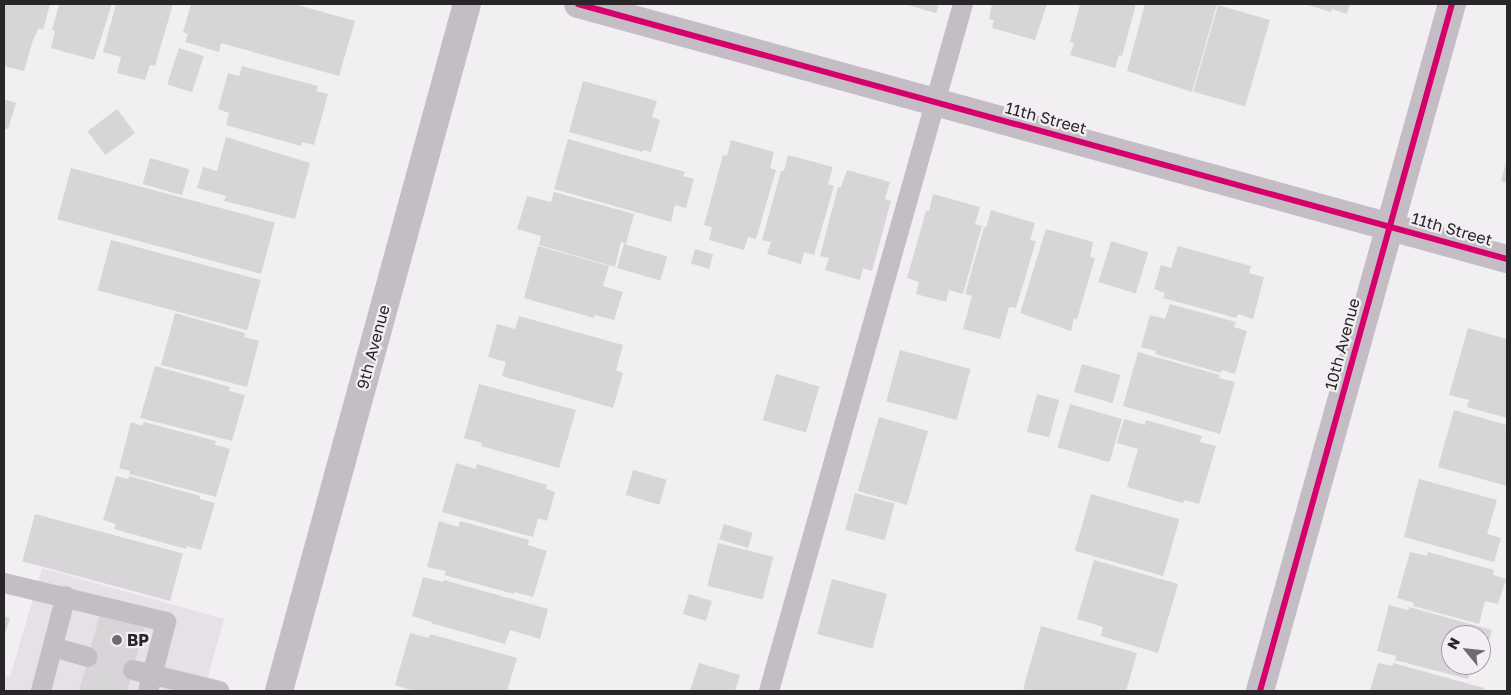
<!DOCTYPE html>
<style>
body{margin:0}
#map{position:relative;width:1511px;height:695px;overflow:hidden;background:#f2eff2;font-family:"Golos Text",sans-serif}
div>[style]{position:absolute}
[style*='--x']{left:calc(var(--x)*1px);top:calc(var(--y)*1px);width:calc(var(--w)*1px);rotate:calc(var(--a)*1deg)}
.built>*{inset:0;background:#e7e0e7}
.building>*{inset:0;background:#d7d5d7;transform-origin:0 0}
.service>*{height:20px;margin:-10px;padding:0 10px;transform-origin:10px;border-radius:10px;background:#c5bdc6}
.minor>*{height:28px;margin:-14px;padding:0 14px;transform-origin:14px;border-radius:14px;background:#c5bdc6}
.cycleway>*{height:6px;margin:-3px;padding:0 3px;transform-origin:3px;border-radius:3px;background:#d6006c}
.dots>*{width:14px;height:14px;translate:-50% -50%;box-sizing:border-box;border:2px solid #f3eef3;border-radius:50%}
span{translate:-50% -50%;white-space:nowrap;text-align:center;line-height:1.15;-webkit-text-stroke:4.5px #f3eef3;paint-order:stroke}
.street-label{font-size:16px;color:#282628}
.poi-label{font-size:16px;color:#282628;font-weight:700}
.left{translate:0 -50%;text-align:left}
.frame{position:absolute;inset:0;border:5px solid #282628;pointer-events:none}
.north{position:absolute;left:1441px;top:625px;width:50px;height:50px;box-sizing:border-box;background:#f3eef3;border:1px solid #a29ea2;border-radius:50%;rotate:298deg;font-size:14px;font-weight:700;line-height:20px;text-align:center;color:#282628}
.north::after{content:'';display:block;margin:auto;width:18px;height:22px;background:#6f6c6f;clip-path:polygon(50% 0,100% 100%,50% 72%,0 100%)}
</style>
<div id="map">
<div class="built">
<i style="clip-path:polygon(42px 568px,224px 619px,204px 691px,4px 691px,4px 676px,10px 677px)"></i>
</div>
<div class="building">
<i style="clip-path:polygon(4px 4px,50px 4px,43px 30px,39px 28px,33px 40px,24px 71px,4px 66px)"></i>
<i style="clip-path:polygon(59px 4px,112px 4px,94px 60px,51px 48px,55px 31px,52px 30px)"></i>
<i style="clip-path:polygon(116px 4px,173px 4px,155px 66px,150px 65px,145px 80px,117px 73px,121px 57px,103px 52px)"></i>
<i style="clip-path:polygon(191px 4px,294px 4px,355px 21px,339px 76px,221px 43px,219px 52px,185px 42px,188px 34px,183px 32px)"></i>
<i style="clip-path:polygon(904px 4px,939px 4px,936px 13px)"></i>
<i style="clip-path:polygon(992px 4px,1047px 4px,1035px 40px,992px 28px,994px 20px,989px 19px)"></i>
<i style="clip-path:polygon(1080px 4px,1136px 4px,1122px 56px,1119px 55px,1115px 68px,1070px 55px,1074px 43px,1070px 42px)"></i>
<i style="clip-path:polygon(1145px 4px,1217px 4px,1192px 92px,1127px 71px)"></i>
<i style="clip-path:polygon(1304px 4px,1350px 4px,1347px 14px,1332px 9px,1331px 12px)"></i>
<i style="left:1218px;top:5px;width:54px;height:90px;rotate:16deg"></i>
<i style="left:179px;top:48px;width:26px;height:38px;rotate:18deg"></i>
<i style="clip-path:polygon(242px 66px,318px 86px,316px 91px,328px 94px,314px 145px,302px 142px,301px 146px,226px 125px,229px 113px,218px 109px,228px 73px,239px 76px)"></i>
<i style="clip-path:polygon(583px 81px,657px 101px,652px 117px,660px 120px,651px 152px,643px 150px,642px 152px,569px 132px)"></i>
<i style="clip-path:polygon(4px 99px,16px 103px,8px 129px,4px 128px)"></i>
<i style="left:117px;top:109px;width:30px;height:37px;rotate:53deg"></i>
<i style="clip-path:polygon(226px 137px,310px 163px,295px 219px,224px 201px,226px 196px,197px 188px,203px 167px,217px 171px)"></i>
<i style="clip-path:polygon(568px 139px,685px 172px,683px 176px,694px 179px,686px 208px,675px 205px,671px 222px,554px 189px)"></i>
<i style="clip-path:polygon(731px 140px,774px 152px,770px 168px,776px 170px,756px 239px,748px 237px,744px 250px,709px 240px,712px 227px,704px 225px,723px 155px,727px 156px)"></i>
<i style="clip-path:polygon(788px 155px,833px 167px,828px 184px,834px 186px,814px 255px,804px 252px,801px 264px,767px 254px,771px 242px,762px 240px,781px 171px,784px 171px)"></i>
<i style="left:150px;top:158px;width:41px;height:27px;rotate:16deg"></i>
<i style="clip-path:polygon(1507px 159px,1507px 183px,1501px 181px)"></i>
<i style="left:71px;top:168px;width:211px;height:53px;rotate:15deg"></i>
<i style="clip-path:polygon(847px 170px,890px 182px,885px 199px,891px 201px,872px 271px,863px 268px,860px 280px,825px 270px,829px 258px,820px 256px,838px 187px,841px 187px)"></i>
<i style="clip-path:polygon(554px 192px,634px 214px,626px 244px,621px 242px,615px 267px,539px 245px,541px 236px,517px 229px,527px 196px,551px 202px)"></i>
<i style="clip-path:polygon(933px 194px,980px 207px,975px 224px,982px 226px,963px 294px,949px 290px,946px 302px,916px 294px,919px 282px,907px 278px,926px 211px,929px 211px)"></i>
<i style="clip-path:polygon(991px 210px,1035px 223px,1030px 240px,1036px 241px,1016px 308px,1009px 307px,1000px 339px,963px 329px,972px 296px,965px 294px,984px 227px,986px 228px)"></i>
<i style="clip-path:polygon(1046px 229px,1093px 242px,1090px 257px,1095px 258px,1077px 319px,1074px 318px,1071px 331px,1020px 313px)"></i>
<i style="left:111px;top:240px;width:155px;height:52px;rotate:15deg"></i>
<i style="left:1111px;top:241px;width:39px;height:43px;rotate:17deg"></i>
<i style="left:624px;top:244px;width:45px;height:25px;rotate:16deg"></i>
<i style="clip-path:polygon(538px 246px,609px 266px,603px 286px,623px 292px,614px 320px,595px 315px,594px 318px,524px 298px)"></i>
<i style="clip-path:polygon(1178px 246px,1251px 266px,1249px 273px,1264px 277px,1253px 319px,1238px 314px,1236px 318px,1163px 298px,1165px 293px,1154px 289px,1161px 265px,1171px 268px)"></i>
<i style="left:695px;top:249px;width:19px;height:15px;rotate:16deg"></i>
<i style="clip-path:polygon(1170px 304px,1236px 322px,1234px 327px,1247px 331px,1235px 374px,1222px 370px,1221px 373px,1155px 354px,1156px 351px,1141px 347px,1150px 315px,1165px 319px)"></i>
<i style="clip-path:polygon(175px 313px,245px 333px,244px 337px,259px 341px,247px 387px,161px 365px)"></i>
<i style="clip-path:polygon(519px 316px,623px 345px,616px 370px,623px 373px,613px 408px,502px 376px,506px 362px,488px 357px,497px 324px,515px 329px)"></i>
<i style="clip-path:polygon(1468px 328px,1507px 339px,1507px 418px,1467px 407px,1469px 400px,1449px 395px)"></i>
<i style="left:900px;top:350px;width:73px;height:53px;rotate:15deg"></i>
<i style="clip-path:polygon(1138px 352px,1220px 375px,1219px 378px,1235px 382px,1220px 434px,1123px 406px)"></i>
<i style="left:1082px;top:364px;width:40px;height:29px;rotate:16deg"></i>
<i style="clip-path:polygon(155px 366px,230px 387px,229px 391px,245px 395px,232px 441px,140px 418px)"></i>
<i style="left:776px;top:374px;width:45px;height:48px;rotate:16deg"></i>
<i style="clip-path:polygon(479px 384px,576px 410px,559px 468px,481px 446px,482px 443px,464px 438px)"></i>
<i style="left:1037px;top:394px;width:23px;height:39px;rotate:15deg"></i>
<i style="left:1070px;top:404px;width:54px;height:45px;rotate:16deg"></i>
<i style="clip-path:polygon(1454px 410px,1507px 425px,1507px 486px,1438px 467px)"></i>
<i style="left:879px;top:417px;width:51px;height:77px;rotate:16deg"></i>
<i style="clip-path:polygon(1124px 419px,1145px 425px,1146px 420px,1202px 436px,1200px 442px,1216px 446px,1199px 504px,1184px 500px,1183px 503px,1127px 487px,1138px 449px,1117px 443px)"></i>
<i style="clip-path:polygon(131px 422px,142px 426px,144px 422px,216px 441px,215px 445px,230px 449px,216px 497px,129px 474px,130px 471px,119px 468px)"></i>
<i style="clip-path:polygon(456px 463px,476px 469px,477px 464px,547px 485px,546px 489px,555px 492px,547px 521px,538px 518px,533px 537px,442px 512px)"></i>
<i style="left:633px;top:470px;width:35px;height:26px;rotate:16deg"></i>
<i style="clip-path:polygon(116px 476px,128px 479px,129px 476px,200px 496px,200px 499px,215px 503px,201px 550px,187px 546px,186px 549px,114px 529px,116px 524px,103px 520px)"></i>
<i style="clip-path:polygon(1419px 479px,1497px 500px,1487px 534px,1501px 538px,1494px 562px,1404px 537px)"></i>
<i style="left:855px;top:493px;width:41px;height:38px;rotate:15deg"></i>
<i style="left:1091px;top:494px;width:92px;height:59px;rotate:16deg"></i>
<i style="left:35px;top:514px;width:153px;height:49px;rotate:15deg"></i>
<i style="clip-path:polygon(439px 521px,458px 527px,460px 521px,529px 540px,528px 545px,547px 551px,533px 597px,514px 592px,514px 594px,444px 575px,446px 571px,427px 567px)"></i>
<i style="left:724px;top:524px;width:30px;height:16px;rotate:17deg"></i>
<i style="left:718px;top:543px;width:57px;height:44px;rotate:14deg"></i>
<i style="clip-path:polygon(1410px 552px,1427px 556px,1428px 552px,1494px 570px,1493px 575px,1506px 579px,1498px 604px,1485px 601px,1479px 624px,1413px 606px,1414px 603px,1397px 598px)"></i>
<i style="clip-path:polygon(1094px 560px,1178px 584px,1158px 653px,1101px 636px,1103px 627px,1077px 619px)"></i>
<i style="clip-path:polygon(423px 577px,443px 582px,444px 580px,548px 609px,540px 639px,510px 630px,505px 644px,431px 623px,432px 622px,412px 616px)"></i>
<i style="left:832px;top:579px;width:57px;height:57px;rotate:15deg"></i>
<i style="left:689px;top:594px;width:24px;height:21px;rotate:17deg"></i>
<i style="clip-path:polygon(1389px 605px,1408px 610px,1409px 607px,1492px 630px,1484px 660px,1481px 659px,1481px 635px,1451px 635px,1451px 665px,1472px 665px,1468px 679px,1395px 660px,1396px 656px,1377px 651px)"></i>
<i style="clip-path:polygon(101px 610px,146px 623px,127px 691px,79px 691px)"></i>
<i style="clip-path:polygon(4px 616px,10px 618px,4px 637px)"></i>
<i style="clip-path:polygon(1041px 626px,1137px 653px,1126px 691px,1031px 691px,1023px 689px)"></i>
<i style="clip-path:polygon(410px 633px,429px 638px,430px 634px,517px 658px,507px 691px,414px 691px,395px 685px)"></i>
<i style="clip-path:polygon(699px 663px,740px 675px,735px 691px,690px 691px)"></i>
<i style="clip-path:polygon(1378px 663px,1392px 666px,1393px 663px,1484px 688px,1483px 691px,1370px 691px)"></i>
</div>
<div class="service">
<i style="--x:4;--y:583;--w:167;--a:13.5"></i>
<i style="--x:166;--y:622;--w:71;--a:104.6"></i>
<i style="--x:53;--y:647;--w:36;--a:16"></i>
<i style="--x:133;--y:670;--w:89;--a:13.7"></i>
<i style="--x:41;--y:691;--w:98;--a:-75.3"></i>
<i style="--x:769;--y:691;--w:714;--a:-74.23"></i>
</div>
<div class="minor">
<i style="--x:578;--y:4;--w:963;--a:15.35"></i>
<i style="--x:279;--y:691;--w:712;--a:-74.7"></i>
<i style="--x:1260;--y:691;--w:713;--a:-74.39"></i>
</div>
<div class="cycleway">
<i style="--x:578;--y:4;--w:963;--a:15.35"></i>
<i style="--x:1260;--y:691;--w:713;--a:-74.39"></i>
</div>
<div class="dots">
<i style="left:117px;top:640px;background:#6f6c6f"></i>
</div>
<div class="street-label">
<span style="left:1046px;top:118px;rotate:15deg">11th Street</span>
<span style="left:1452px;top:229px;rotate:16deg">11th Street</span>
<span style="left:1342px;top:344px;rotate:-75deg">10th Avenue</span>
<span style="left:373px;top:347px;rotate:-75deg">9th Avenue</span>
</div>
<div class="poi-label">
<span class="left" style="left:127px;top:640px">BP</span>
</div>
<div class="frame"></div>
<div class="north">N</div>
</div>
